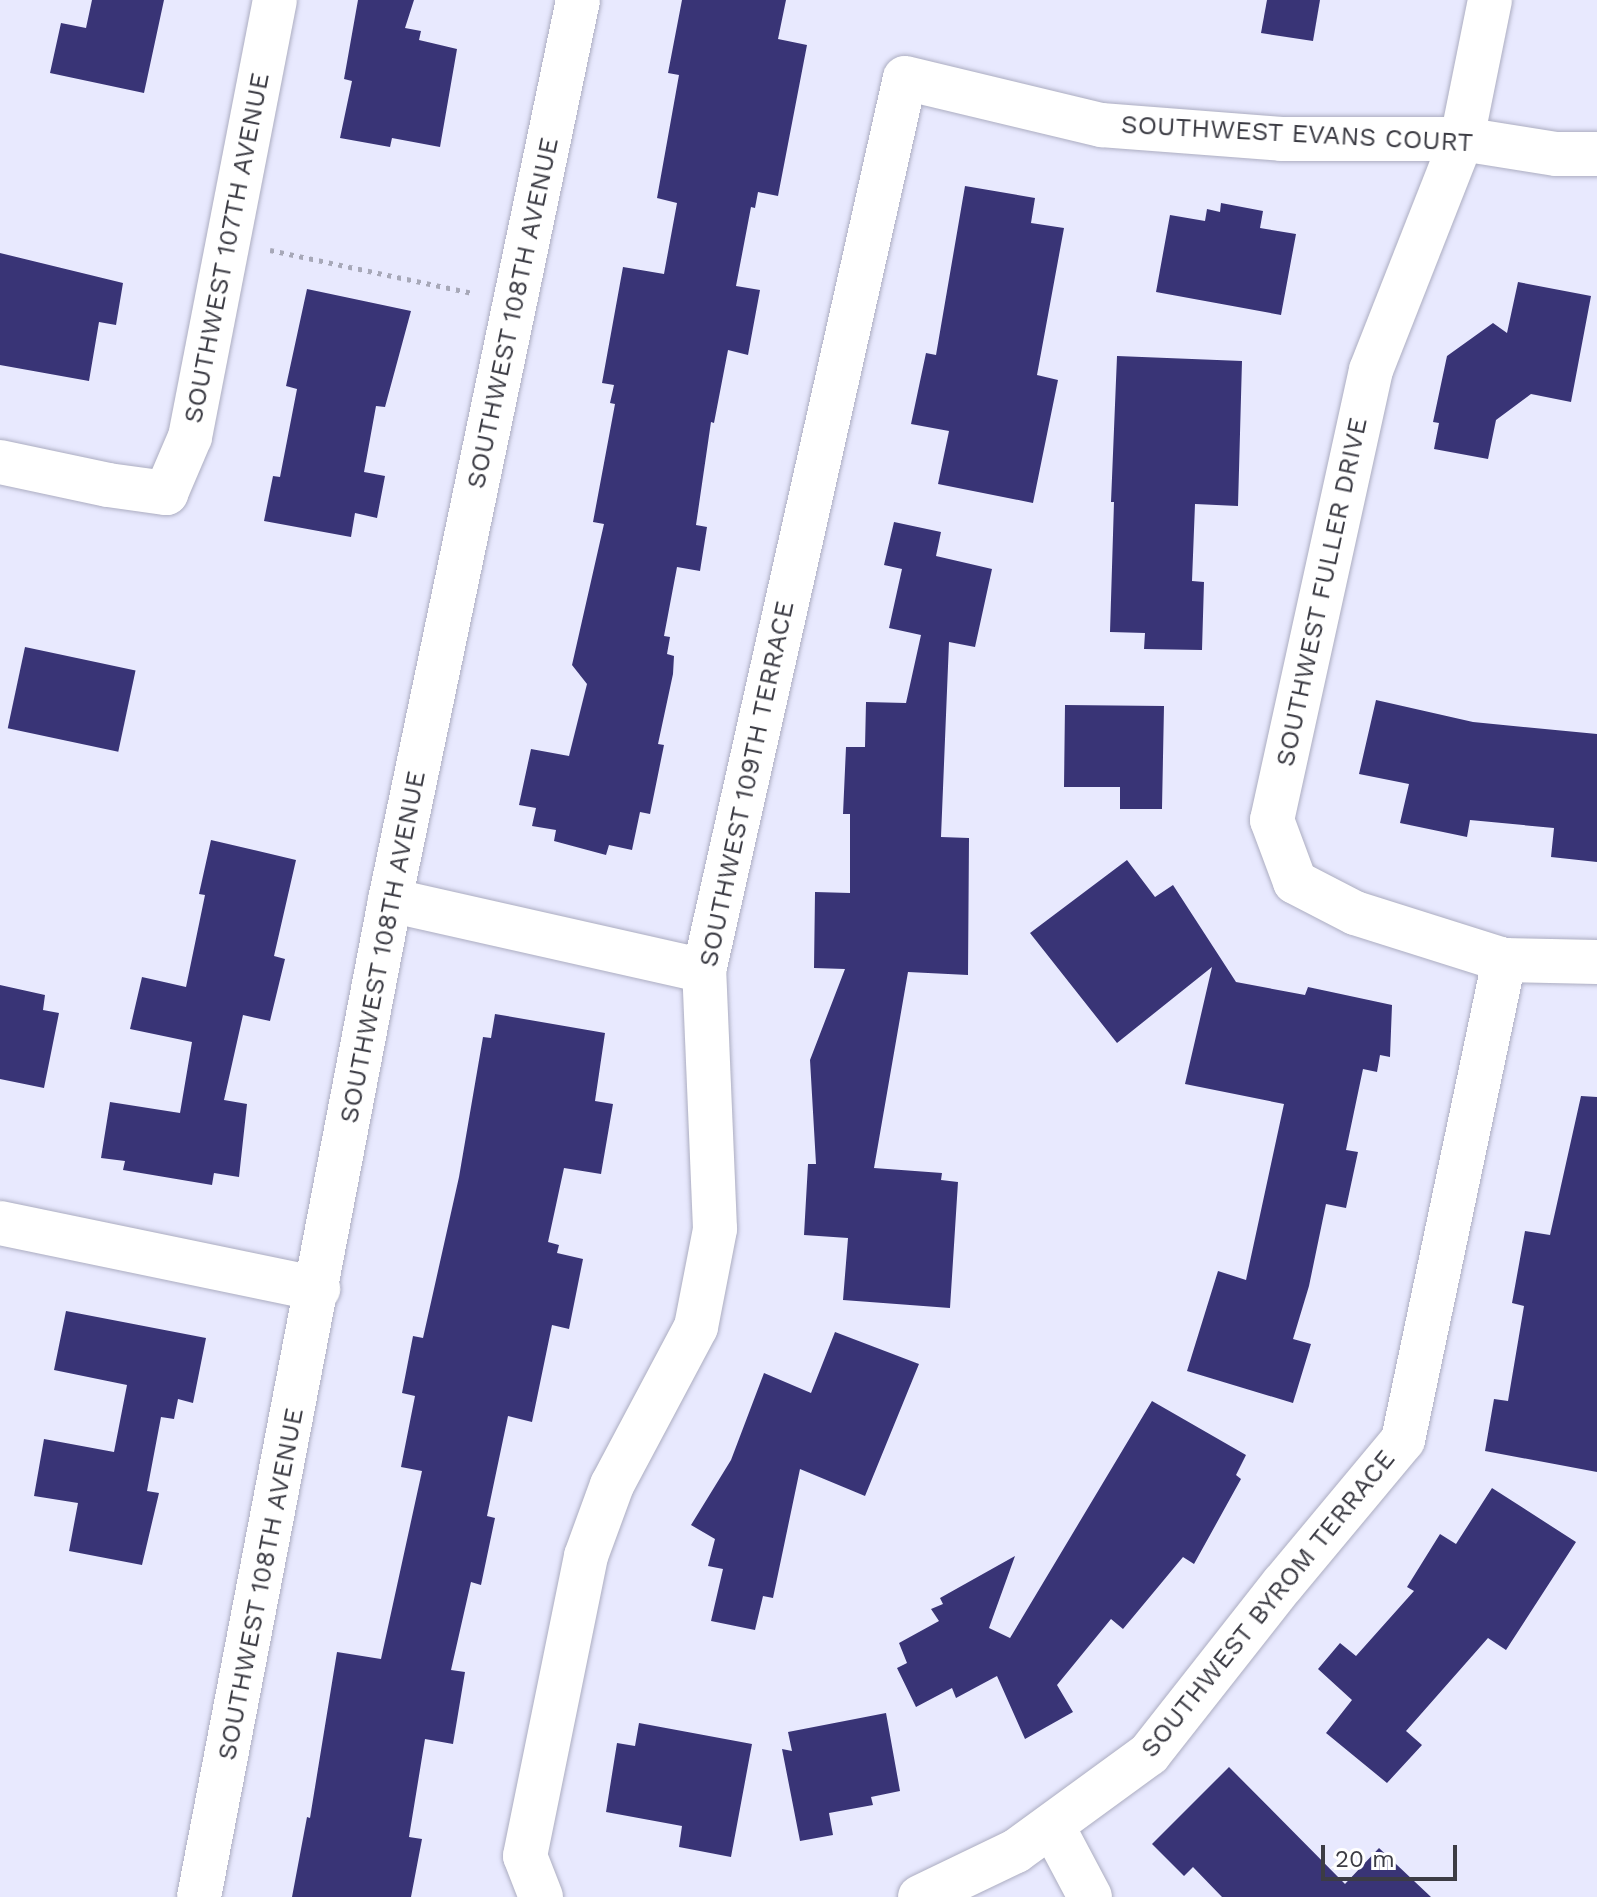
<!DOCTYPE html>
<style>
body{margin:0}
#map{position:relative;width:1597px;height:1897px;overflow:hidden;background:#e8e9fe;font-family:"Work Sans",sans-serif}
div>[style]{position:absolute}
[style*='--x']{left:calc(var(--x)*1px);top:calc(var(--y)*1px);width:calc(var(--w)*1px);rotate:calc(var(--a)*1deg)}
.building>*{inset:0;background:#393476;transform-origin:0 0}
.path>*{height:5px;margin-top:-2.5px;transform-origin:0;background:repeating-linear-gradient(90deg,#a7a8b8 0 4px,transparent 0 10px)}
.roads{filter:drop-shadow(0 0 2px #acadc1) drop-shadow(0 0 2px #acadc1)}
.street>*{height:44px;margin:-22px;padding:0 22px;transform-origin:22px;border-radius:22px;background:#fff}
.secondary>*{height:44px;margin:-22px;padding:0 22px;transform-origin:22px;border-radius:22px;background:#fff}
span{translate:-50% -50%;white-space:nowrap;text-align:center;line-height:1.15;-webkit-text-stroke:8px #fff;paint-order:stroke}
.street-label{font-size:26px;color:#3c3c44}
.scale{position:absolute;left:1321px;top:1845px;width:136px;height:36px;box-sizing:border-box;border:4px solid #3c3c44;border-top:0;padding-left:10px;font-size:24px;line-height:28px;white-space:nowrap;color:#3c3c44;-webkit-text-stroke:6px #fff;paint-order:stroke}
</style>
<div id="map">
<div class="building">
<i style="clip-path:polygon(92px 0,164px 0,144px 93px,50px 73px,61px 23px,86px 28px)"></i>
<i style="clip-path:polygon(358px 0,414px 0,405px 28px,421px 31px,419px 40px,457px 49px,440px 147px,392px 138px,390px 147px,340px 138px,352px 81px,344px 79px)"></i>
<i style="clip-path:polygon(682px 0,786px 0,778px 39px,807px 45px,778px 196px,758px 192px,755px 208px,751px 207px,736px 286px,760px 290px,748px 355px,728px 350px,714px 423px,711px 422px,696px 525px,707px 527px,700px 571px,677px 567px,664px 636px,670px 637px,667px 654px,674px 656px,673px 674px,658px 744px,664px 745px,650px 814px,640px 812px,632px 850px,609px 845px,606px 855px,554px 841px,556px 830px,532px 826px,536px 808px,519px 805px,531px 749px,569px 756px,587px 684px,572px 665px,604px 524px,593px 522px,615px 404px,610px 403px,614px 385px,602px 383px,623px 267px,664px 274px,677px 203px,657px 198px,679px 75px,668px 73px)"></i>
<i style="clip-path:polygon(1267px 0,1320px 0,1313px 41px,1261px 33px)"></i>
<i style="clip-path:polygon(965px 186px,1035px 198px,1031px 223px,1064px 228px,1037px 375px,1058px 380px,1033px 503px,938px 484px,949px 431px,911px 424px,926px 353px,936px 355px)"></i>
<i style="clip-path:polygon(1221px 203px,1263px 211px,1260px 228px,1296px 234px,1281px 315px,1156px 292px,1170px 215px,1205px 221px,1207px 209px,1220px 212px)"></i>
<i style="clip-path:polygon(0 253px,123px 283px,116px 325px,99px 322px,89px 381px,0 365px)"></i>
<i style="clip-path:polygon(1518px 282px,1591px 296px,1571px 402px,1531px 394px,1496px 420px,1488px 459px,1434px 449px,1439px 423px,1433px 422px,1447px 356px,1493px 323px,1507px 333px)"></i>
<i style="clip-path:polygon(307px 289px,411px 311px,385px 407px,376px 406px,364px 472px,385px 476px,377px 518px,355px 513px,351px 537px,264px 521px,273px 476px,280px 477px,297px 389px,286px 386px)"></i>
<i style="clip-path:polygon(1117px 356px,1242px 361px,1238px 506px,1195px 504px,1192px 581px,1204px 582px,1202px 650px,1144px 649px,1145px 633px,1110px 632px,1114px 502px,1111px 502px)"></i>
<i style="clip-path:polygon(894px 522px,941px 532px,936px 556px,992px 569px,975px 647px,949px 642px,941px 837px,969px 838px,968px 975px,908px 972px,874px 1168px,942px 1173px,941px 1180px,958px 1182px,950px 1308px,843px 1300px,848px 1238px,804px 1235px,808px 1164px,816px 1164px,810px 1060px,845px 969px,814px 968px,815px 892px,850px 893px,850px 814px,843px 814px,846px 747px,865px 747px,866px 702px,906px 703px,921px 635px,889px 628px,902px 569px,884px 565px)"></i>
<i style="left:25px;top:647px;width:113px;height:83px;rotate:12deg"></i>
<i style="clip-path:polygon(1376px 700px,1473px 722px,1597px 734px,1597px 862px,1551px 857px,1554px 828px,1470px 820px,1467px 837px,1400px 823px,1409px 784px,1359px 774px)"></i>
<i style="clip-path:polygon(1065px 705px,1164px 706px,1162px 809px,1120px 809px,1120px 787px,1064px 787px)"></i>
<i style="clip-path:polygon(211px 840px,296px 860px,274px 956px,285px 959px,270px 1021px,243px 1015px,224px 1100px,247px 1104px,239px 1177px,214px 1173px,212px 1185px,123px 1170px,125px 1161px,101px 1158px,110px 1102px,180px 1113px,192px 1042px,130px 1029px,142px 977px,186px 987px,205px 895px,199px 894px)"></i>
<i style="clip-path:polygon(1127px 860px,1155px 897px,1173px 885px,1236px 982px,1305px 995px,1308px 987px,1392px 1005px,1390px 1057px,1380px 1055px,1377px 1072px,1363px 1069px,1346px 1150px,1358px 1152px,1346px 1208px,1326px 1204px,1309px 1286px,1293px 1339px,1311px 1344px,1293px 1403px,1187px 1371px,1218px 1271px,1246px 1280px,1284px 1104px,1185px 1084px,1212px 967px,1117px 1043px,1030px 933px)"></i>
<i style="clip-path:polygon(0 985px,45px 995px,43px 1010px,59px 1013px,44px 1088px,0 1079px)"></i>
<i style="clip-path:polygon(495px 1014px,605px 1033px,595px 1101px,613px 1104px,601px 1174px,564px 1168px,548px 1242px,559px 1245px,557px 1253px,583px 1259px,569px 1329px,552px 1325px,532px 1422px,508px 1416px,487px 1516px,495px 1518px,481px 1585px,471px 1582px,451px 1670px,465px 1672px,453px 1744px,425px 1739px,409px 1837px,422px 1839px,411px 1897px,292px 1897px,307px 1817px,310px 1818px,337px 1652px,381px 1659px,422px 1471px,401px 1467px,415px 1396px,402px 1393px,413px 1336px,423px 1338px,459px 1177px,483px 1037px,491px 1038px)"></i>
<i style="clip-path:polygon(1581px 1096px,1597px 1097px,1597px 1472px,1485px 1451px,1494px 1399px,1508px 1401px,1524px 1306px,1512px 1303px,1525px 1231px,1550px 1235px)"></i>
<i style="clip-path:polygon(66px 1311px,206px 1338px,193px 1403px,178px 1399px,174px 1419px,161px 1417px,147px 1491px,159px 1493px,142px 1565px,69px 1551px,78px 1503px,34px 1496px,44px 1439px,114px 1452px,127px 1385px,54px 1370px)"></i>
<i style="clip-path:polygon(835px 1332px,919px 1364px,865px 1496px,800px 1469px,773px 1598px,763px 1596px,755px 1630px,711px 1621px,723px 1569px,708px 1566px,715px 1539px,691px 1525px,731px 1460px,764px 1373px,811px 1393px)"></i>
<i style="clip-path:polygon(1152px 1401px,1246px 1455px,1236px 1475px,1241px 1479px,1194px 1564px,1183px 1557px,1123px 1629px,1111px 1619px,1057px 1685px,1073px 1712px,1025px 1739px,997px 1676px,956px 1698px,952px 1688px,916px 1707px,897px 1668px,907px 1663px,899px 1643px,939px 1621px,931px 1609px,943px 1604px,940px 1598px,1015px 1556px,989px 1628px,1010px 1638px)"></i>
<i style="clip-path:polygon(1492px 1488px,1576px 1542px,1506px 1650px,1488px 1638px,1406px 1731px,1422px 1745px,1387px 1783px,1326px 1733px,1352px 1700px,1318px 1669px,1340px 1643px,1356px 1656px,1414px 1591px,1407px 1587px,1440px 1534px,1456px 1544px)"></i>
<i style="clip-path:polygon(886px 1713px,900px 1791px,871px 1797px,873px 1805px,829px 1813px,833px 1835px,800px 1841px,782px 1749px,792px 1751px,788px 1732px)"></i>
<i style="clip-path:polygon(639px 1723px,752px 1744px,731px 1857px,679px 1847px,682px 1826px,606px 1812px,617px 1743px,635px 1746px)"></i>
<i style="clip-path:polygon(1229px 1767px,1345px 1884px,1379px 1848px,1431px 1897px,1222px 1897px,1193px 1867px,1184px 1876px,1152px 1844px)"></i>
</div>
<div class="path">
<i style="--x:270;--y:250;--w:207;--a:12"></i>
</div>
<div class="roads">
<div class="street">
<i style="--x:1490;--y:0;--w:142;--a:101.4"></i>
<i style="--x:1462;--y:139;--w:248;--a:111.5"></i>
<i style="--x:1371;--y:370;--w:461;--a:102.4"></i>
<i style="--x:1272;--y:820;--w:66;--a:69.6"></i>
<i style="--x:1295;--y:882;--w:68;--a:27.3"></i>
<i style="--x:1355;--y:913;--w:156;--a:17.5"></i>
<i style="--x:1504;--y:960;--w:93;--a:1.2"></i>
<i style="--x:0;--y:462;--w:110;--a:12"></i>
<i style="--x:108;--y:485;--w:59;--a:7.9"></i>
<i style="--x:166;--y:493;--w:61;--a:-66.8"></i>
<i style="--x:190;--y:437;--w:445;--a:-79"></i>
<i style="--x:390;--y:900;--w:322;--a:12.7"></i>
<i style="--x:0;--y:1223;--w:325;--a:11.7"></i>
<i style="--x:1053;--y:1827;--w:79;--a:62.1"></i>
<i style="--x:541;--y:1897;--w:44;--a:-111.3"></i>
<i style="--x:525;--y:1856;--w:306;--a:-78.5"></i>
<i style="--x:586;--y:1556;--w:76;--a:-69.9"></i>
<i style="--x:612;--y:1485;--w:179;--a:-62"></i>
<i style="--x:696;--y:1327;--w:100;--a:-79"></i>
<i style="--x:715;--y:1229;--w:258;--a:-92.4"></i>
<i style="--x:704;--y:971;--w:915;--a:-77.32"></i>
<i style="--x:905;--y:78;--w:202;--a:13.5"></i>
<i style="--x:1101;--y:125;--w:181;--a:4.4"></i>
<i style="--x:1281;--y:139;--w:181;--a:0"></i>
<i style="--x:1462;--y:139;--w:95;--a:9.1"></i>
<i style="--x:1556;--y:154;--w:41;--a:0"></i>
<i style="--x:920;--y:1897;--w:106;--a:-25.6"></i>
<i style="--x:1016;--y:1851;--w:165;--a:-36.1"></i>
<i style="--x:1149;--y:1754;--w:216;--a:-51.8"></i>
<i style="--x:1283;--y:1584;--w:187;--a:-50.2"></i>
<i style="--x:1403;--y:1440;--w:491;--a:-78.1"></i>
</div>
<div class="secondary">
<i style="--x:199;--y:1897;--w:1015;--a:-79.15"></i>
<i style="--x:390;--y:900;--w:919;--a:-78.2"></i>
</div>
</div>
<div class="street-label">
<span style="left:1297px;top:134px;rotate:3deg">SOUTHWEST EVANS COURT</span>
<span style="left:227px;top:248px;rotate:-79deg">SOUTHWEST 107TH AVENUE</span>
<span style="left:513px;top:313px;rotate:-78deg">SOUTHWEST 108TH AVENUE</span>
<span style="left:1322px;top:592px;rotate:-78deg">SOUTHWEST FULLER DRIVE</span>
<span style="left:747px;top:784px;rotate:-78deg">SOUTHWEST 109TH TERRACE</span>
<span style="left:383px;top:947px;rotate:-79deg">SOUTHWEST 108TH AVENUE</span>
<span style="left:261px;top:1584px;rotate:-79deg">SOUTHWEST 108TH AVENUE</span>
<span style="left:1268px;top:1604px;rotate:-51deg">SOUTHWEST BYROM TERRACE</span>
</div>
<div class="scale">20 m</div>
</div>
